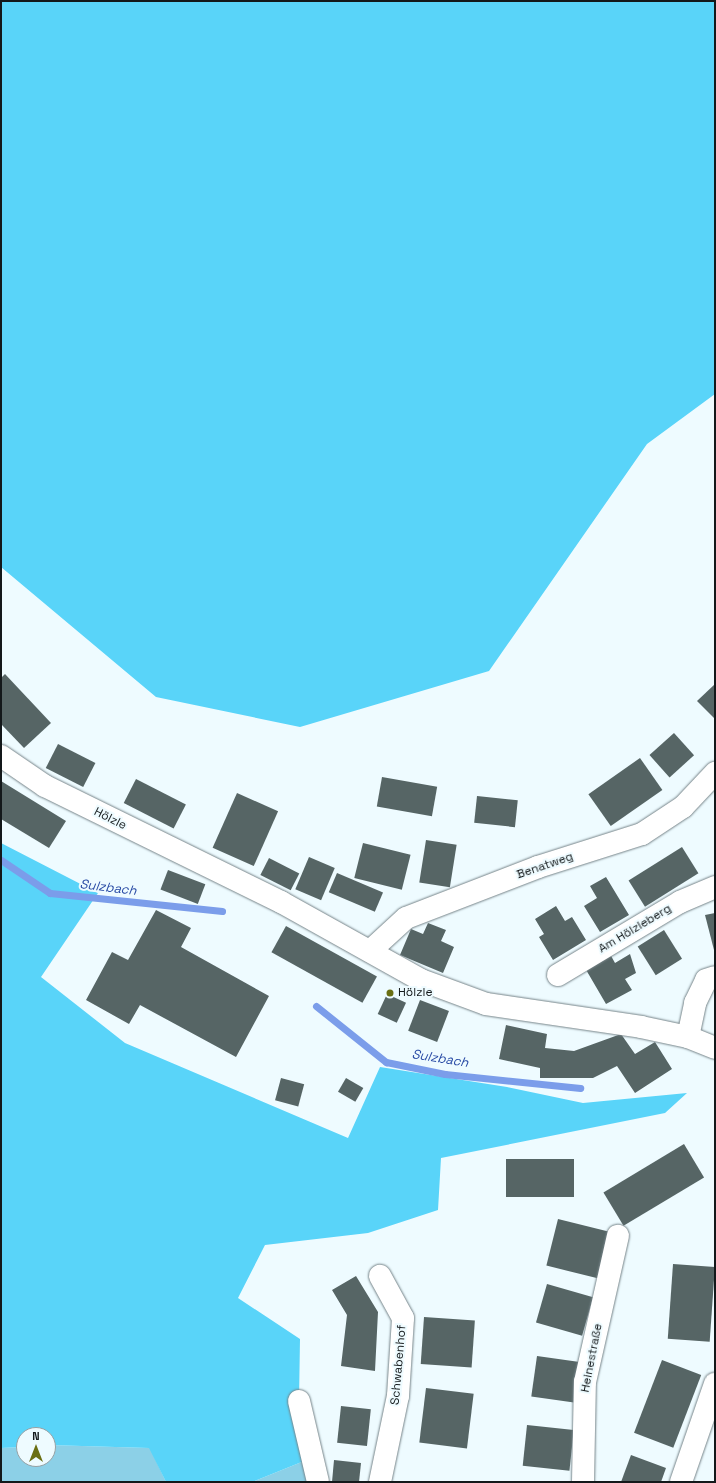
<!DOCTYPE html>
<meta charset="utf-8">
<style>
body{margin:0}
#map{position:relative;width:716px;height:1483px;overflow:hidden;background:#eefbff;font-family:"Space Grotesk",sans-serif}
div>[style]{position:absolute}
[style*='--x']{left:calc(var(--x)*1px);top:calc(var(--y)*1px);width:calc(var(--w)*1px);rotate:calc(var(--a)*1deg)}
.green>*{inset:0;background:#8cd0e7}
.forest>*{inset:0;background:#59d4f9}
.stream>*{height:7px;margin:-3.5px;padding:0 3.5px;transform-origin:3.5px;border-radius:3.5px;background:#7b9dea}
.building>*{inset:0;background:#566565;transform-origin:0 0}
.roads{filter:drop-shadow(0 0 1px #768489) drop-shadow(0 0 1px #768489)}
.minor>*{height:22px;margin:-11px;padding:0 11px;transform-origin:11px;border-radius:11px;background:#fff}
.dots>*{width:11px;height:11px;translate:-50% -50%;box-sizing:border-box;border:2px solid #eefbff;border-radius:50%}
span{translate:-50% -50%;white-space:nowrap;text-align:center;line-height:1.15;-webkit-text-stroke:4px #eefbff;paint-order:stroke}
.street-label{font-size:12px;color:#13181a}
.poi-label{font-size:12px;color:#13181a}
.left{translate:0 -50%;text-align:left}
.water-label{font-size:13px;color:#2a4ca6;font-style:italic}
.frame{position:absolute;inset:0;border:2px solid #13181a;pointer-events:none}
.north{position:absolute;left:16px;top:1427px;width:40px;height:40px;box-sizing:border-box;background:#eefbff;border:1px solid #96a0a3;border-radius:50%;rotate:0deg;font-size:11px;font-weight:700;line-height:16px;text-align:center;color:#13181a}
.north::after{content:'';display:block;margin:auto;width:14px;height:18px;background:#6a6f13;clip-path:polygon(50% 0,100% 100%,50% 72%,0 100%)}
</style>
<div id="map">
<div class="green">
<i style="clip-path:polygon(48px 1445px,150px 1448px,166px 1482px,1px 1482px,1px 1448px,24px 1447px,24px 1459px,48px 1459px)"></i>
<i style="clip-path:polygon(314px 1457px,318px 1482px,252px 1482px)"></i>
</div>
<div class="forest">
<i style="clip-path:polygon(1px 1px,715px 1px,715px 394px,647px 444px,489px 671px,300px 727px,156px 697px,1px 567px)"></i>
<i style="clip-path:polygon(1px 843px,98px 893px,41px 977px,125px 1043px,348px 1138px,380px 1067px,507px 1087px,583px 1103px,687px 1093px,665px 1113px,441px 1158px,438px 1210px,368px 1233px,265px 1245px,238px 1298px,300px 1339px,299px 1401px,314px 1457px,252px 1482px,166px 1482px,149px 1448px,48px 1445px,48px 1435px,24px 1435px,24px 1447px,1px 1448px)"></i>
</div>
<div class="stream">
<i style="--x:1;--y:860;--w:59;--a:34"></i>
<i style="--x:50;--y:893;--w:173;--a:6"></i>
<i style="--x:316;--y:1006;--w:90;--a:38.7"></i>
<i style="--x:386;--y:1062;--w:60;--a:11.5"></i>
<i style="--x:445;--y:1074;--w:136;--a:5.9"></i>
</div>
<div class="building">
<i style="clip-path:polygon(5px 674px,51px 723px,24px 748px,1px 724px,1px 678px)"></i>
<i style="clip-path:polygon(715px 684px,715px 719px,697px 701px)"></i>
<i style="left:674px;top:733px;width:30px;height:33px;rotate:48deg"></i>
<i style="left:58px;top:744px;width:42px;height:27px;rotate:27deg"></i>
<i style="left:640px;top:758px;width:39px;height:63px;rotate:55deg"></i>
<i style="left:382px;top:777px;width:56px;height:30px;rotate:10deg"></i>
<i style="left:136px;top:779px;width:56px;height:27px;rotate:27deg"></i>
<i style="clip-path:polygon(1px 781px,66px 821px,49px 848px,1px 819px)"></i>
<i style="left:237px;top:793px;width:45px;height:60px;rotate:24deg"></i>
<i style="left:477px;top:796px;width:41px;height:27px;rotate:6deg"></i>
<i style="left:426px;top:840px;width:31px;height:43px;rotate:9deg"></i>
<i style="left:363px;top:843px;width:49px;height:36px;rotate:14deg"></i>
<i style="left:682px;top:847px;width:31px;height:63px;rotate:58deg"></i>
<i style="left:309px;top:857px;width:28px;height:35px;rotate:23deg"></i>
<i style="left:269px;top:858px;width:34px;height:19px;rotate:27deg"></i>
<i style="left:168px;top:870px;width:40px;height:21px;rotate:21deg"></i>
<i style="left:337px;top:873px;width:50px;height:21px;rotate:23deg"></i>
<i style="clip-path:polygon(606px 877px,629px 915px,600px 932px,584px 906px,597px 898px,590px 886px)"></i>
<i style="clip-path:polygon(556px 906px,565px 921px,572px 917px,586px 940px,553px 960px,539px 937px,544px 934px,535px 919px)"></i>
<i style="clip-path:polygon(156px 910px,191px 928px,181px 947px,269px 996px,236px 1057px,140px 1005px,129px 1024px,86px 1000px,112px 952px,128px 960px)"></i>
<i style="clip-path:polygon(715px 913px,715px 950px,714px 950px,705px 915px)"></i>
<i style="clip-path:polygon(428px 923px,446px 930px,441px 941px,454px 947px,443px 973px,400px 955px,411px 929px,423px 934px)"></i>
<i style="left:286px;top:926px;width:104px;height:30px;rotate:29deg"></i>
<i style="left:664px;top:930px;width:34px;height:31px;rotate:58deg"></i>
<i style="clip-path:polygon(610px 954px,615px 963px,630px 954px,636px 973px,625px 979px,632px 990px,606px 1004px,585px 968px)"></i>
<i style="left:387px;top:994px;width:21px;height:22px;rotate:25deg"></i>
<i style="left:420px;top:1000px;width:31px;height:33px;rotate:21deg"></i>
<i style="clip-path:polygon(506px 1025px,547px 1034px,545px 1048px,574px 1051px,621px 1034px,635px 1054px,655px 1042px,672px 1069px,635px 1093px,617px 1066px,593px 1078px,540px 1078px,540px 1068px,499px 1059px)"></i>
<i style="left:281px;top:1078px;width:24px;height:23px;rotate:15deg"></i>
<i style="left:346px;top:1078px;width:20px;height:16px;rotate:30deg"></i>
<i style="left:684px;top:1144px;width:39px;height:94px;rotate:59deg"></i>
<i style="left:574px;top:1159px;width:38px;height:68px;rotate:90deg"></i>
<i style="left:558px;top:1219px;width:56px;height:48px;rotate:14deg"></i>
<i style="left:673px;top:1264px;width:42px;height:75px;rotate:4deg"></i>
<i style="clip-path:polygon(356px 1276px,378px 1312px,375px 1371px,341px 1366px,347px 1315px,332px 1290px)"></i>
<i style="left:547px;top:1284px;width:48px;height:40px;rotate:16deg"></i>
<i style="left:424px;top:1317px;width:51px;height:47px;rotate:4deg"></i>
<i style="left:537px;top:1356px;width:43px;height:41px;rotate:8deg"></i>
<i style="left:662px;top:1360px;width:42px;height:78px;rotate:21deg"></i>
<i style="left:426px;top:1388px;width:48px;height:55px;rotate:7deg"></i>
<i style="left:341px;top:1406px;width:30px;height:37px;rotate:6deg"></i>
<i style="left:527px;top:1425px;width:47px;height:41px;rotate:6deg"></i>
<i style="clip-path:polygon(631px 1455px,666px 1468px,661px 1482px,621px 1482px)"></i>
<i style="clip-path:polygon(334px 1460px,361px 1463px,359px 1482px,332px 1482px)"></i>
</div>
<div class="roads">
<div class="minor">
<i style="--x:1;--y:756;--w:53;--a:34.3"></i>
<i style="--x:45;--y:786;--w:263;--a:26.2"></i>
<i style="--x:281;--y:902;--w:160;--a:29.1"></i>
<i style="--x:421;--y:980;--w:69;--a:20.3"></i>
<i style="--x:486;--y:1004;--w:157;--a:8.4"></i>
<i style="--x:641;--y:1027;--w:48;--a:12"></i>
<i style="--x:688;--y:1037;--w:29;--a:22"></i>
<i style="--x:370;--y:951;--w:49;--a:-42.5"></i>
<i style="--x:406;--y:918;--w:142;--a:-21.1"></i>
<i style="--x:538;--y:867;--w:109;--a:-17.6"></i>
<i style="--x:642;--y:834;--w:49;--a:-33.4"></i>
<i style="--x:683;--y:807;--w:47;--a:-46.7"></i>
<i style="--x:558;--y:975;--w:142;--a:-30.9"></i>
<i style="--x:680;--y:902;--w:38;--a:-23"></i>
<i style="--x:688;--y:1037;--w:35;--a:-78"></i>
<i style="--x:695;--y:1003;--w:25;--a:-64"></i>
<i style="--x:706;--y:980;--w:9;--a:-18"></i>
<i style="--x:299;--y:1401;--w:83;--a:76.8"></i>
<i style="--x:380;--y:1482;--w:88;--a:-78.2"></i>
<i style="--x:398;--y:1396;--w:78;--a:-86.3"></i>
<i style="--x:403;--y:1318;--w:48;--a:-118.7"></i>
<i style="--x:583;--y:1482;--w:100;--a:-88.9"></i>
<i style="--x:585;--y:1382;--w:150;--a:-77.3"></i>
<i style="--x:681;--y:1482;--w:104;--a:-70.9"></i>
</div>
</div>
<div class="dots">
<i style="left:390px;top:993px;background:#6a6f13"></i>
</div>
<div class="street-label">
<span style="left:110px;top:819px;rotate:27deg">Hölzle</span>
<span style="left:545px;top:866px;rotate:-19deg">Benatweg</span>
<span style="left:635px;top:929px;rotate:-31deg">Am Hölzleberg</span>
<span style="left:592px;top:1358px;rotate:-79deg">Heinestraße</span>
<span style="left:399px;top:1365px;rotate:-85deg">Schwabenhof</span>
</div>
<div class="poi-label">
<span class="left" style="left:398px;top:993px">Hölzle</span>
</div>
<div class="water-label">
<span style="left:108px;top:888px;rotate:7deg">Sulzbach</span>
<span style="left:440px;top:1059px;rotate:9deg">Sulzbach</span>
</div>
<div class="frame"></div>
<div class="north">N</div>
</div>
